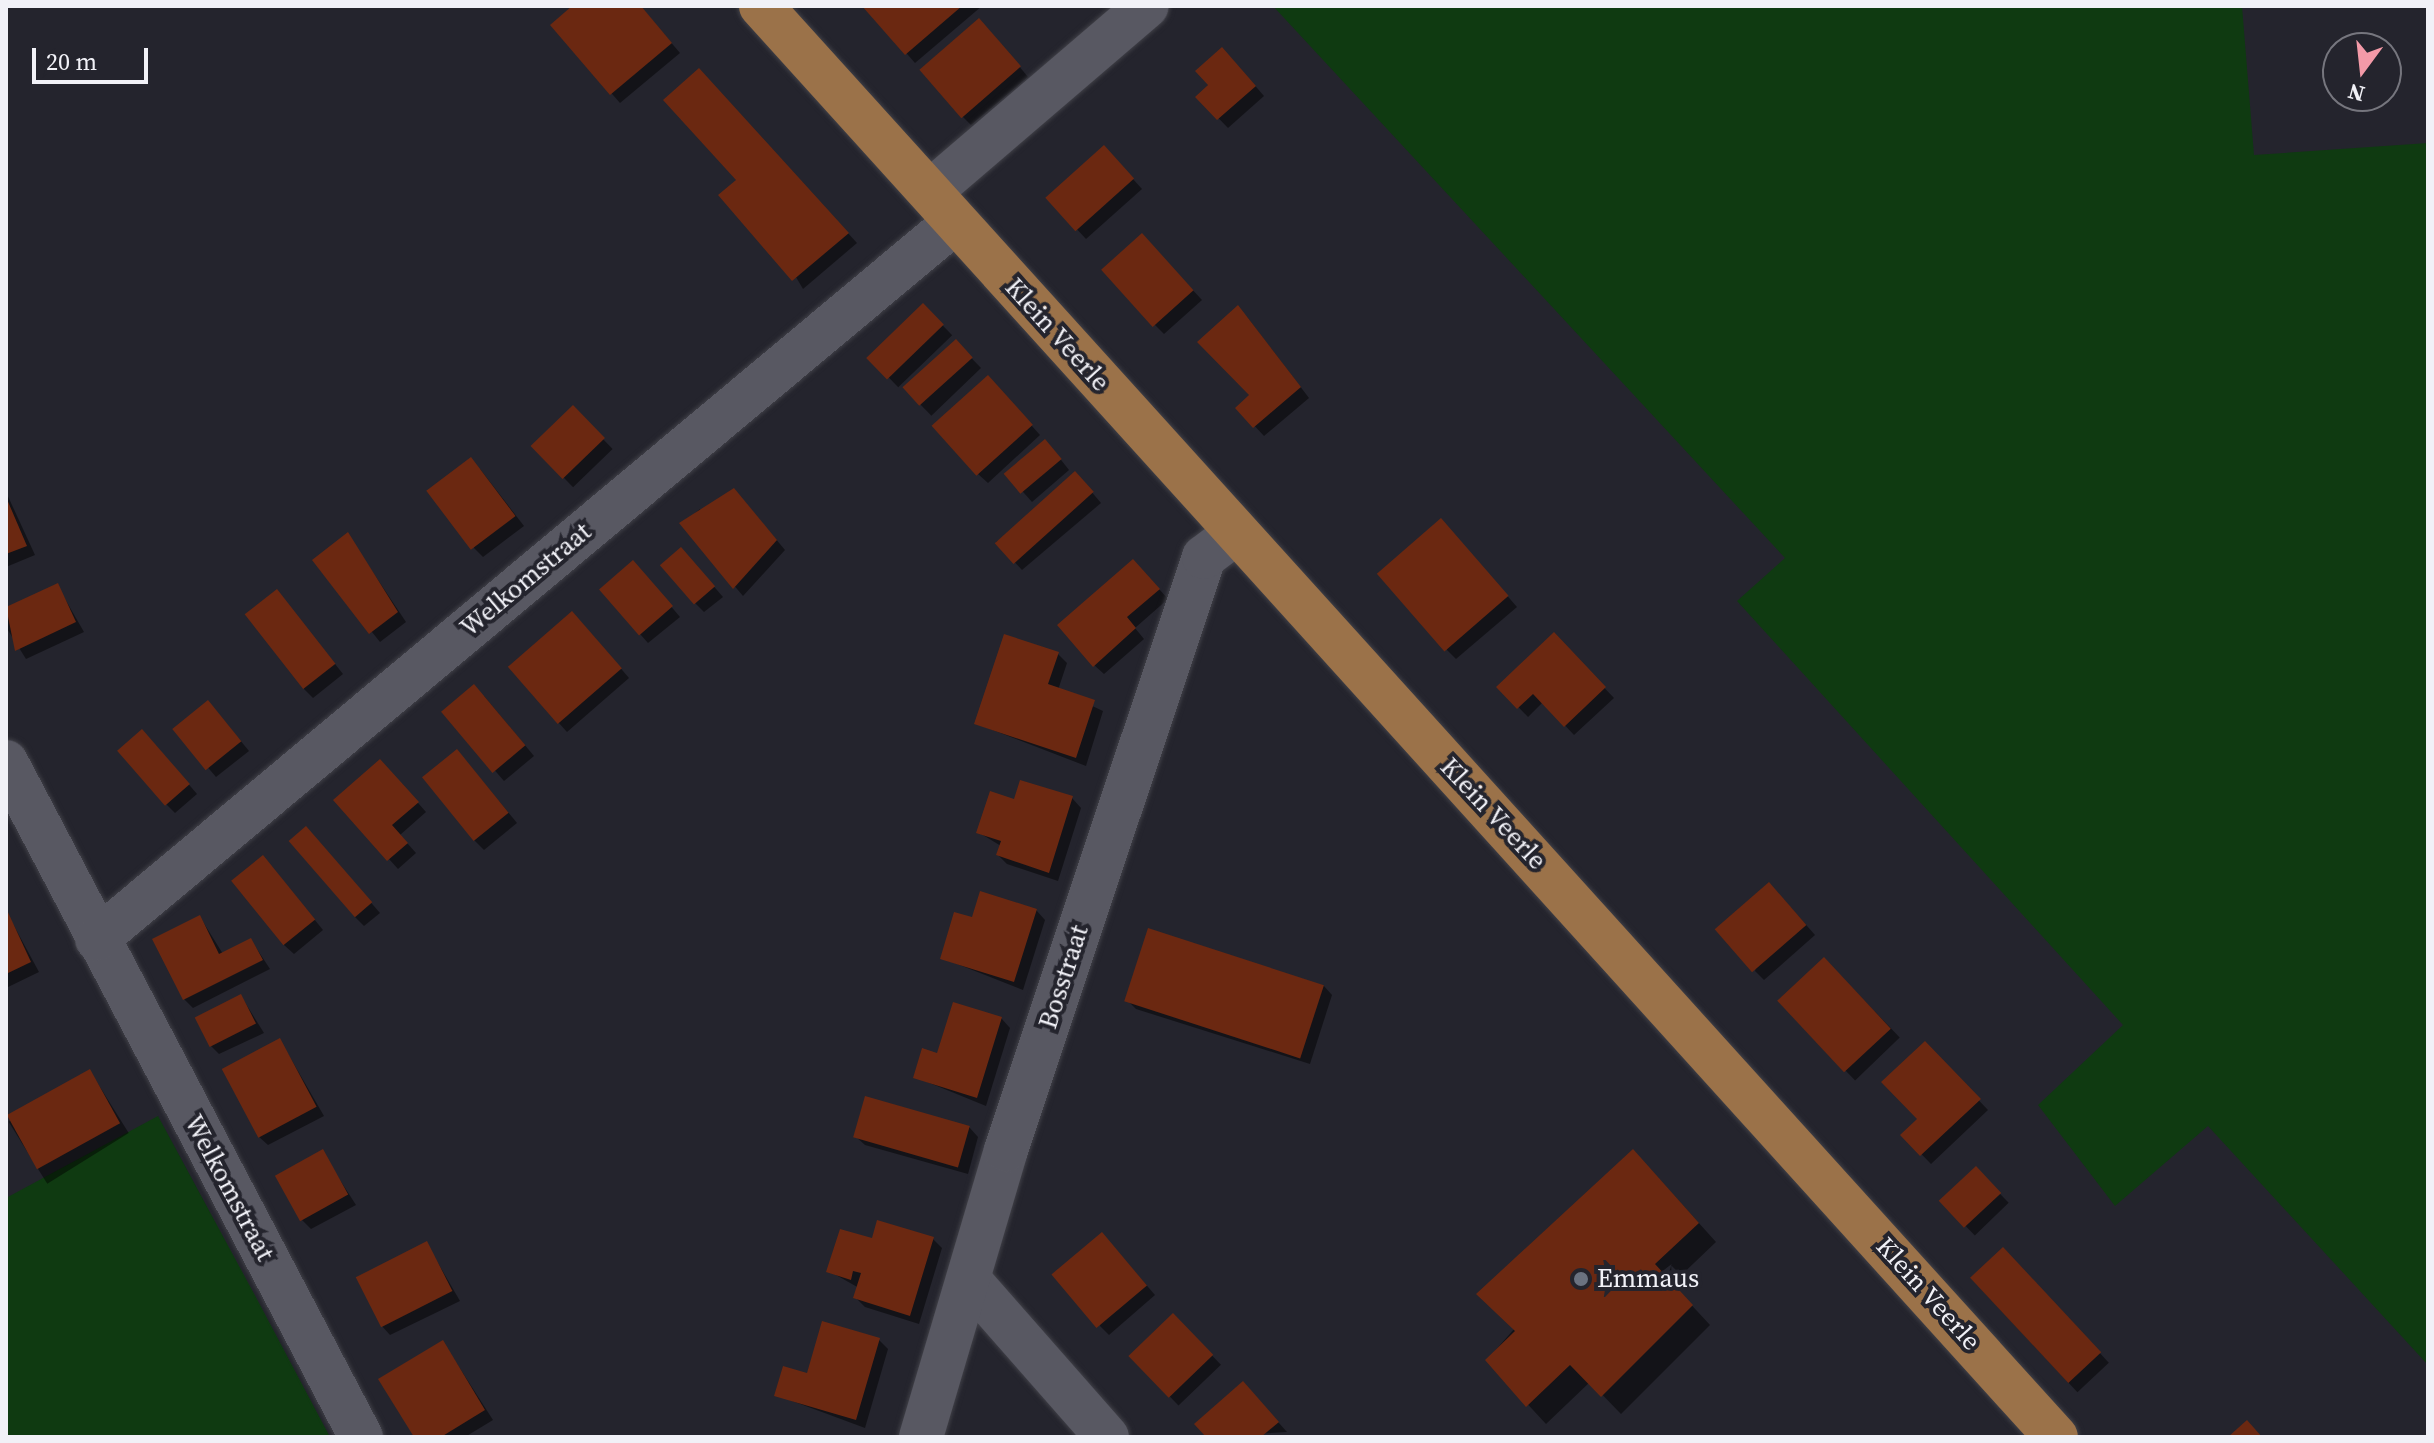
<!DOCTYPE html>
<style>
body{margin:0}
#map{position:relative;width:2434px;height:1443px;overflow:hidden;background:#24242d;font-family:"Source Serif 4",serif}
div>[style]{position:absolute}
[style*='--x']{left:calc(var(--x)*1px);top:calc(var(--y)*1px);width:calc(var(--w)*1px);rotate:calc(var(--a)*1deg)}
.green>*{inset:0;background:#0f3a11}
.shadow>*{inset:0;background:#0007;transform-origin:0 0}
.building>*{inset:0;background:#6b2811;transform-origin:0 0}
.roads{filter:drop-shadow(0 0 2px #404047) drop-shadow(0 0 2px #404047)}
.minor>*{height:44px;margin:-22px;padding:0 22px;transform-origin:22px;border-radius:22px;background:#585862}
.major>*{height:44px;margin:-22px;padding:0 22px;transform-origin:22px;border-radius:22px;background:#9b7249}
.dots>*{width:22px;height:22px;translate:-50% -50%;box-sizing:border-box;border:4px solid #24242d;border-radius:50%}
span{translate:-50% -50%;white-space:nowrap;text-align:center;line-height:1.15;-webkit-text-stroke:8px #24242d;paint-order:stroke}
.street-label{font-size:26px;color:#f1f1f7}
.poi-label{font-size:26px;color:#f1f1f7}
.left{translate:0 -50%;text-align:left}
.frame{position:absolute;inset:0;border:8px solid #f1f1f7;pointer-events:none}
.north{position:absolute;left:2322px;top:32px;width:80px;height:80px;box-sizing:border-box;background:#24242d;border:2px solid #76767e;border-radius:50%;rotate:195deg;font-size:22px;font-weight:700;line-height:32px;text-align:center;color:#f1f1f7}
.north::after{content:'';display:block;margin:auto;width:28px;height:36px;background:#f39aa8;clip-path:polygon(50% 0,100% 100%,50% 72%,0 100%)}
.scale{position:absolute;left:32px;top:48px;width:116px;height:36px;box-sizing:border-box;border:4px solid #f1f1f7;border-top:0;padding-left:10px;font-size:24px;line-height:28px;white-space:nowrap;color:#f1f1f7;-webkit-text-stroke:6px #24242d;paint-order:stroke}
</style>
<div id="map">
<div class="green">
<i style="clip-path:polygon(1273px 6px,2242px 6px,2254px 155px,2428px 143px,2428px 1365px,2208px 1126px,2115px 1206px,2038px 1105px,2123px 1025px,1737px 601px,1785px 558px)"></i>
<i style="clip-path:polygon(158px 1116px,258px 1301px,330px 1437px,6px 1437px,6px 1198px)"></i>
</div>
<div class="shadow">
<i style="clip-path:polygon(575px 6px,640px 6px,680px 53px,620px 103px,552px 25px)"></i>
<i style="clip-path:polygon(865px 6px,982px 6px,915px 63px)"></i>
<i style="clip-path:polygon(988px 29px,1028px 77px,971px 125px,962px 116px)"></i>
<i style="clip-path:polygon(1231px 58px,1264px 96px,1228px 128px,1198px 97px)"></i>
<i style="clip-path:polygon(708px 80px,857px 243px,803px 289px,739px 180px)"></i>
<i style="clip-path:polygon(1113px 157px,1142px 189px,1086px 239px,1048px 198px)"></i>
<i style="clip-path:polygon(1151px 245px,1202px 300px,1164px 334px,1155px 325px)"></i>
<i style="left:923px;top:305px;width:42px;height:75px;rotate:46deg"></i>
<i style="clip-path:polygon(1247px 317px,1309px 398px,1264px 436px,1238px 408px,1252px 395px)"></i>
<i style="left:956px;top:342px;width:36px;height:69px;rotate:46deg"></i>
<i style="clip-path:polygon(997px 387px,1040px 435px,988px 483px,978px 474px)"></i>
<i style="left:573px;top:408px;width:57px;height:55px;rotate:46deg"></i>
<i style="clip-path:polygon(1054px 451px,1069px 470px,1032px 502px,1007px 474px)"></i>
<i style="clip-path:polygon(480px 469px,524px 526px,483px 557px,474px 548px)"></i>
<i style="clip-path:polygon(1084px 483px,1101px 503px,1022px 570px,996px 542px)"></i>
<i style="clip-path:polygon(6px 492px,35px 555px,6px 567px)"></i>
<i style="clip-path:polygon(743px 500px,785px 550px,743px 596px,682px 524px,700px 509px,704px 514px)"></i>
<i style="clip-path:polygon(1450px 530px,1517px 607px,1456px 659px,1447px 650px)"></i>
<i style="clip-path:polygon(348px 535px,406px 622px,380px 642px,314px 560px)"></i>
<i style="clip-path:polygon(690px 559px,723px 597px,704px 612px,695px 603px)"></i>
<i style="clip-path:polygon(1142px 570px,1168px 599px,1135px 628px,1144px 639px,1104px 674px,1094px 665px)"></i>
<i style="clip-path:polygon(642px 572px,680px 617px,648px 643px,601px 590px)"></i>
<i style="clip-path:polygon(57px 585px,84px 632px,26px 659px,6px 627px,6px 609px)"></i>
<i style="clip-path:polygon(277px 591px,343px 674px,313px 698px,304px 689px)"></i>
<i style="clip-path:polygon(581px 622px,629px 678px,567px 732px,558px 722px)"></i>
<i style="clip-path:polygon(1554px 635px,1614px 698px,1574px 735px,1543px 702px,1528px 717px,1499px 687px)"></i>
<i style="clip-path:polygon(1058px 654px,1067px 663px,1058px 690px,1103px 711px,1086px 766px,977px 724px)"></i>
<i style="clip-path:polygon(484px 696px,534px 756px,504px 781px,444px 712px)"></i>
<i style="clip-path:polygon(217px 712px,249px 751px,216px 777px,175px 729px)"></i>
<i style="clip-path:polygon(151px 740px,197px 794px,175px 813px,166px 804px)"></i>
<i style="clip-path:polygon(466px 761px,517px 823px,484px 850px,474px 840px)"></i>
<i style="clip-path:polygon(390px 771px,426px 812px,400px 835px,416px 853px,398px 869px,336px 800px)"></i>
<i style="clip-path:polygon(1072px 798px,1081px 808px,1058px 881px,1007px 864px,998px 855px,1001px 846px,978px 832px,1015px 801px)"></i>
<i style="clip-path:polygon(315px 838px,380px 913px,364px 926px,355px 917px)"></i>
<i style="clip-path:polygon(272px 867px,323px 930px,294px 954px,284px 945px)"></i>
<i style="clip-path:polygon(1778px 893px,1815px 935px,1764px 980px,1755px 971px)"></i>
<i style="clip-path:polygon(1036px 910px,1045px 920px,1023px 990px,942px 958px,974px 919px)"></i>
<i style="clip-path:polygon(6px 911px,39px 972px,6px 988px)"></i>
<i style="clip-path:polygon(200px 917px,223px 954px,251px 940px,270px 969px,193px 1008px,184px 999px)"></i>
<i style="left:1824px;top:959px;width:109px;height:62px;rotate:46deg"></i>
<i style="clip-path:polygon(1323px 985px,1332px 995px,1310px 1064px,1136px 1009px,1127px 1000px)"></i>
<i style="clip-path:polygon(241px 996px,264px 1033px,219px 1054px,210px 1045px)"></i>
<i style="clip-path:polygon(1001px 1018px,1010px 1028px,986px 1106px,915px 1077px)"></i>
<i style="clip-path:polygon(280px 1040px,324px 1116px,268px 1145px,258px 1136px)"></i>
<i style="clip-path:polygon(1925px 1044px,1988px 1110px,1931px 1164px,1903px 1135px,1919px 1119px)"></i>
<i style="left:90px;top:1071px;width:73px;height:96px;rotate:58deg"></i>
<i style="clip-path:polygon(969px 1127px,978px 1137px,968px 1174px,865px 1145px,855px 1136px)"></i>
<i style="clip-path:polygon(322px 1152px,356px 1205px,311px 1229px,302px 1220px)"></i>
<i style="left:1976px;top:1169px;width:47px;height:47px;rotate:46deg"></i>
<i style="clip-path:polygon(1652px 1171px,1716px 1242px,1672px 1284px,1710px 1325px,1621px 1414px,1590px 1382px,1546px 1424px,1487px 1360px)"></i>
<i style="clip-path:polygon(933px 1239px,942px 1248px,919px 1324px,865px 1307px,856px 1298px,859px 1288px,829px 1271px,873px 1241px)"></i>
<i style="clip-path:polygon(427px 1244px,460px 1301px,390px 1335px,381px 1325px)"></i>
<i style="clip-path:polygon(1111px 1244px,1155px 1295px,1109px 1335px,1100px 1326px)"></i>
<i style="left:2012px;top:1259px;width:142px;height:43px;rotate:47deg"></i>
<i style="left:1173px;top:1315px;width:69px;height:59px;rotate:46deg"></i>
<i style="clip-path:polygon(879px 1340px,888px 1349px,865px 1428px,776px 1395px)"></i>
<i style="clip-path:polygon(443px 1342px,493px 1420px,465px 1437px,416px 1437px)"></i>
<i style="clip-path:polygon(1252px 1393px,1287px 1432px,1208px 1437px)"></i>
</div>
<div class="building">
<i style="clip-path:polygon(572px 6px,641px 6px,672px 43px,610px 95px,550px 25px)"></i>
<i style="clip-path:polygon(862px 6px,962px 6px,905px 55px)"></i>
<i style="left:979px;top:18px;width:64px;height:79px;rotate:49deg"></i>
<i style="clip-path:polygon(1222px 47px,1256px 86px,1217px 120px,1195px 97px,1208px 85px,1195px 71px)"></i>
<i style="clip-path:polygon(699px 68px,849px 233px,792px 281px,718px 195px,736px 180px,663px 100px)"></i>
<i style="left:1104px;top:145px;width:45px;height:79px;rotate:48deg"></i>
<i style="left:1142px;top:233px;width:77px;height:55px;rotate:48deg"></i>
<i style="left:923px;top:303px;width:30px;height:79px;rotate:46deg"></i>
<i style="clip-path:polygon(1238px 305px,1301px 387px,1253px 428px,1235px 408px,1249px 395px,1197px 342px)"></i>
<i style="left:956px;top:339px;width:25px;height:72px;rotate:48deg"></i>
<i style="left:988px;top:375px;width:67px;height:76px;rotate:48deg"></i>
<i style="left:573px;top:405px;width:46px;height:59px;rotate:46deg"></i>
<i style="left:1045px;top:439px;width:26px;height:54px;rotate:50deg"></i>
<i style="left:471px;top:457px;width:74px;height:56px;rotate:53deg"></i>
<i style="left:1075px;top:471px;width:28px;height:108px;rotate:48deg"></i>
<i style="clip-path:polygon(734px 488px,777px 540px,733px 589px,679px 523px)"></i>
<i style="clip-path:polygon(6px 497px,27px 546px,6px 554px)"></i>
<i style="left:1441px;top:518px;width:103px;height:85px;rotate:49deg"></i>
<i style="clip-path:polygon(348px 532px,398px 612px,369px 634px,312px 560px)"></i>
<i style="left:681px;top:547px;width:52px;height:28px;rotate:49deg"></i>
<i style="clip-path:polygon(1133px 559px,1160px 589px,1127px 617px,1136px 628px,1093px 667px,1057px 625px)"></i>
<i style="left:633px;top:560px;width:61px;height:45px;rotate:49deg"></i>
<i style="clip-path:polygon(58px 583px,76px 622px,15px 651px,6px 607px)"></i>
<i style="left:277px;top:589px;width:95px;height:41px;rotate:52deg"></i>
<i style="left:572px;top:611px;width:76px;height:85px;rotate:49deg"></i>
<i style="clip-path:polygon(1554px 632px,1606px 687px,1564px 727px,1533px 694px,1517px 709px,1496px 687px)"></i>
<i style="clip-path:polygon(1004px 634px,1059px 652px,1048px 684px,1095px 700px,1076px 758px,974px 724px)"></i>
<i style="left:474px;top:684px;width:80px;height:43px;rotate:50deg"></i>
<i style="left:208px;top:700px;width:53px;height:46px;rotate:51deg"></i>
<i style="left:142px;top:729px;width:73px;height:33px;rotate:49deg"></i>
<i style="left:457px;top:749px;width:82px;height:45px;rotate:51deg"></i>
<i style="clip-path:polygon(380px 759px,419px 802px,392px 825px,408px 843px,387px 861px,333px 800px)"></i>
<i style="clip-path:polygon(1020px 780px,1073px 796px,1049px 873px,996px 855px,1001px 841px,976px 833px,990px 791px,1014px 799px)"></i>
<i style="left:306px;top:826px;width:101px;height:23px;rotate:49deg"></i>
<i style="left:263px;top:855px;width:83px;height:41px;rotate:51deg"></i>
<i style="left:1769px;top:882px;width:57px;height:72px;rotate:49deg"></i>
<i style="clip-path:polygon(980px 891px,1037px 909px,1014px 982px,940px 959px,954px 912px,972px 917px)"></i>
<i style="clip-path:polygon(6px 908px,31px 962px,6px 974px)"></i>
<i style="clip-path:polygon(200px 915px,219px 954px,251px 938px,263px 960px,183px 1000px,152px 939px)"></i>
<i style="left:1148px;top:928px;width:185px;height:77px;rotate:18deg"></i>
<i style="left:1824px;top:957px;width:98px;height:64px;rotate:47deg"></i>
<i style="left:241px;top:994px;width:33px;height:52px;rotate:63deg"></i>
<i style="clip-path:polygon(953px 1002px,1002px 1017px,977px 1098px,913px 1078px,922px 1048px,937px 1053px)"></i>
<i style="left:280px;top:1038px;width:78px;height:66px;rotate:62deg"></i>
<i style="clip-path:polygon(1925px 1041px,1981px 1099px,1920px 1156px,1900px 1135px,1917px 1119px,1881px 1082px)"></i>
<i style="left:90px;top:1069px;width:62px;height:95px;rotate:61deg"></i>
<i style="left:865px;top:1096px;width:109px;height:43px;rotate:16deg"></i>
<i style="left:323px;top:1149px;width:52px;height:55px;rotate:61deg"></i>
<i style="clip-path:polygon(1633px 1149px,1699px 1223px,1655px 1264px,1693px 1305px,1601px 1397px,1570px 1365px,1526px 1407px,1485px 1360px,1515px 1331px,1476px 1294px)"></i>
<i style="left:1976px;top:1166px;width:37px;height:51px;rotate:47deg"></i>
<i style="clip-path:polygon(877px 1220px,934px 1237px,910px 1316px,853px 1298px,861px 1273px,853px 1271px,851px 1280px,826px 1272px,840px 1229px,872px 1238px)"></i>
<i style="left:1102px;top:1232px;width:70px;height:66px;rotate:50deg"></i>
<i style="left:427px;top:1241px;width:56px;height:80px;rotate:63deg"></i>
<i style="left:2003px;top:1247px;width:144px;height:45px;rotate:47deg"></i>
<i style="left:1173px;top:1313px;width:58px;height:62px;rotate:46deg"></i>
<i style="clip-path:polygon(822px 1321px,880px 1338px,856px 1420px,774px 1396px,783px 1366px,807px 1373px)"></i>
<i style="clip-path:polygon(443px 1340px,485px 1410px,441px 1437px,414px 1437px,378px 1379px)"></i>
<i style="clip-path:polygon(1243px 1381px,1279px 1422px,1261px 1437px,1206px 1437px,1194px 1424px)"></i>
<i style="clip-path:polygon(2247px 1420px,2262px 1437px,2228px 1437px)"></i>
</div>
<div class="roads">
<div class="minor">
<i style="--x:931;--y:191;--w:284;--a:-40.6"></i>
<i style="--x:6;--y:762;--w:763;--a:62.26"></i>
<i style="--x:97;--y:939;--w:1118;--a:-39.88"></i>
<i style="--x:969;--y:1280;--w:209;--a:48.7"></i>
<i style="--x:921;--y:1437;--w:299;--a:-73.5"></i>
<i style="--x:1006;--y:1150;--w:625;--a:-71.54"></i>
<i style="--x:1204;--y:557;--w:39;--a:-37"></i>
</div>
<div class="major">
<i style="--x:761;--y:6;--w:1930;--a:47.86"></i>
</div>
</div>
<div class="dots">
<i style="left:1581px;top:1279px;background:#6b7280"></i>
</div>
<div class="street-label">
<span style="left:1057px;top:335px;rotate:48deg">Klein Veerle</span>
<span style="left:526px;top:580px;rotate:-40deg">Welkomstraat</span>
<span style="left:1493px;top:814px;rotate:47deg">Klein Veerle</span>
<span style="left:1064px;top:977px;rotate:-72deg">Bosstraat</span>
<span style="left:229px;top:1188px;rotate:62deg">Welkomstraat</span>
<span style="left:1928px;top:1294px;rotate:48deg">Klein Veerle</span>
</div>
<div class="poi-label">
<span class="left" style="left:1597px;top:1279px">Emmaus</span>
</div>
<div class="frame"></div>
<div class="north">N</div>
<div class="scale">20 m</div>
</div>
